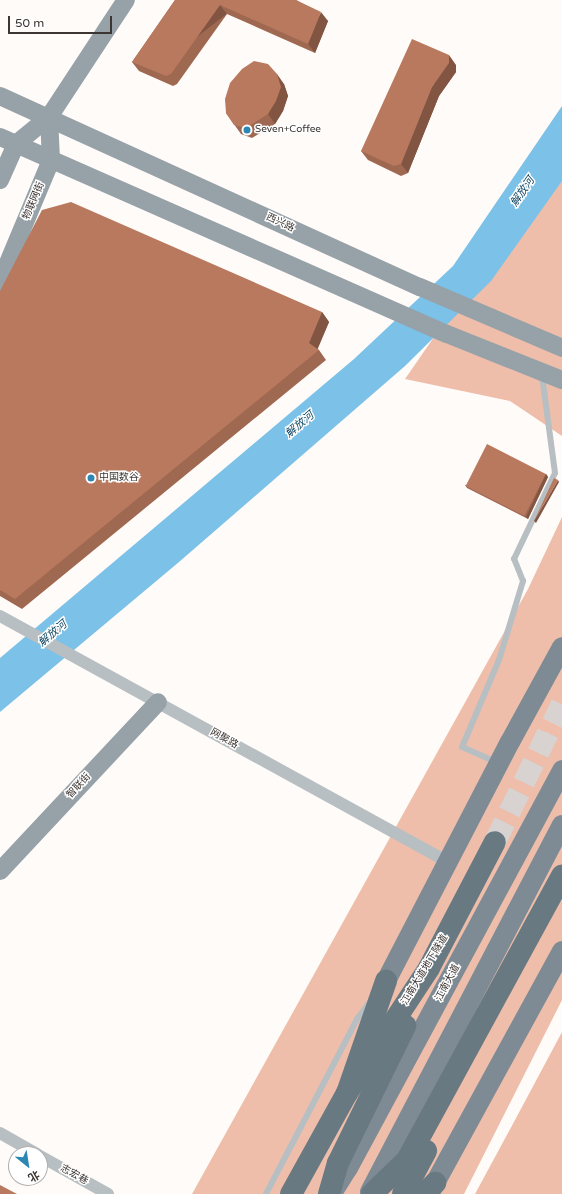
<!DOCTYPE html>
<meta charset="utf-8">
<style>
body{margin:0}
#map{position:relative;width:562px;height:1194px;overflow:hidden;background:#fffbf9;font-family:"Varela Round","Noto Sans SC",sans-serif}
div>[style]{position:absolute}
[style*='--x']{left:calc(var(--x)*1px);top:calc(var(--y)*1px);width:calc(var(--w)*1px);rotate:calc(var(--a)*1deg)}
.green>*{inset:0;background:#eebeaa}
.water>*{inset:0;background:#7cc1e8}
.highway-tunnel>*{height:22px;margin-top:-11px;transform-origin:0;background:repeating-linear-gradient(90deg,#d8d3d1 0 22px,transparent 0 33px)}
.lane>*{height:6px;margin:-3px;padding:0 3px;transform-origin:3px;border-radius:3px;background:#b7bfc3}
.street>*{height:12px;margin:-6px;padding:0 6px;transform-origin:6px;border-radius:6px;background:#b7bfc3}
.secondary>*{height:18px;margin:-9px;padding:0 9px;transform-origin:9px;border-radius:9px;background:#96a1a8}
.primary>*{height:20px;margin:-10px;padding:0 10px;transform-origin:10px;border-radius:10px;background:#7e8b94}
.highway>*{height:22px;margin:-11px;padding:0 11px;transform-origin:11px;border-radius:11px;background:#697982}
.wall>*{inset:0;background:#9f6851}
.shaded-wall>*{inset:0;background:#825542;transform-origin:0 0}
.building>*{inset:0;background:#b9795e;transform-origin:0 0}
.dots>*{width:11px;height:11px;translate:-50% -50%;box-sizing:border-box;border:2px solid #fff;border-radius:50%}
span{translate:-50% -50%;white-space:nowrap;text-align:center;line-height:1.15;-webkit-text-stroke:3px #fff;paint-order:stroke}
.poi-label{font-size:10px;color:#3c3532}
.left{translate:0 -50%;text-align:left}
.street-label{font-size:10px;color:#3c3532}
.water-label{font-size:11px;color:#124964;font-style:italic}
.north{position:absolute;left:8px;top:1146px;width:40px;height:40px;box-sizing:border-box;background:#fff;border:1px solid #b1aead;border-radius:50%;rotate:150deg;font-size:11px;font-weight:700;line-height:16px;text-align:center;color:#3c3532}
.north::after{content:'';display:block;margin:auto;width:14px;height:18px;background:#2d87b5;clip-path:polygon(50% 0,100% 100%,50% 72%,0 100%)}
.scale{position:absolute;left:8px;top:16px;width:104px;height:18px;box-sizing:border-box;border:2px solid #3c3532;border-top:0;padding-left:5px;font-size:12px;line-height:14px;white-space:nowrap;color:#3c3532;-webkit-text-stroke:3px #fff;paint-order:stroke}
</style>
<div id="map">
<div class="green">
<i style="clip-path:polygon(562px 152px,562px 436px,510px 401px,405px 379px)"></i>
<i style="clip-path:polygon(562px 517px,562px 1000px,464px 1194px,192px 1194px,528px 589px)"></i>
<i style="clip-path:polygon(562px 1032px,562px 1194px,475px 1194px,515px 1120px)"></i>
</div>
<div class="water">
<i style="clip-path:polygon(562px 106px,562px 181px,491px 281px,405px 366px,179px 562px,0 712px,0 658px,354px 359px,453px 266px)"></i>
</div>
<div class="highway-tunnel">
<i style="--x:495;--y:842;--w:153;--a:-64.1"></i>
</div>
<div class="lane">
<i style="--x:496;--y:762;--w:37;--a:-156"></i>
<i style="--x:462;--y:747;--w:95;--a:-67"></i>
<i style="--x:499;--y:660;--w:83;--a:-73.1"></i>
<i style="--x:523;--y:581;--w:24;--a:-112"></i>
<i style="--x:514;--y:559;--w:95;--a:-64.5"></i>
<i style="--x:555;--y:473;--w:99;--a:-97.6"></i>
<i style="--x:266;--y:1194;--w:197;--a:-62.5"></i>
<i style="--x:357;--y:1019;--w:20;--a:-53"></i>
</div>
<div class="street">
<i style="--x:0;--y:616;--w:511;--a:28.77"></i>
<i style="--x:0;--y:1133;--w:43;--a:29.6"></i>
<i style="--x:40;--y:1156;--w:78;--a:29.2"></i>
</div>
<div class="secondary">
<i style="--x:0;--y:96;--w:461;--a:24.5"></i>
<i style="--x:420;--y:287;--w:155;--a:23.2"></i>
<i style="--x:0;--y:137;--w:488;--a:23.8"></i>
<i style="--x:447;--y:334;--w:124;--a:21.8"></i>
<i style="--x:0;--y:180;--w:39;--a:-66"></i>
<i style="--x:16;--y:144;--w:43;--a:-39.3"></i>
<i style="--x:49;--y:117;--w:140;--a:-56.7"></i>
<i style="--x:0;--y:282;--w:132;--a:-67.3"></i>
<i style="--x:51;--y:160;--w:43;--a:-92.7"></i>
<i style="--x:0;--y:871;--w:231;--a:-46.9"></i>
</div>
<div class="primary">
<i style="--x:386;--y:981;--w:269;--a:-62.6"></i>
<i style="--x:510;--y:742;--w:108;--a:-61.3"></i>
<i style="--x:334;--y:1190;--w:26;--a:-58"></i>
<i style="--x:348;--y:1168;--w:452;--a:-61.7"></i>
<i style="--x:370;--y:1192;--w:414;--a:-62.4"></i>
<i style="--x:429;--y:1194;--w:277;--a:-61.3"></i>
</div>
<div class="highway">
<i style="--x:347;--y:1093;--w:149;--a:-56.7"></i>
<i style="--x:429;--y:968;--w:142;--a:-62.4"></i>
<i style="--x:291;--y:1194;--w:115;--a:-61"></i>
<i style="--x:347;--y:1093;--w:119;--a:-70.8"></i>
<i style="--x:329;--y:1194;--w:32;--a:-74"></i>
<i style="--x:338;--y:1163;--w:153;--a:-63.9"></i>
<i style="--x:372;--y:1194;--w:49;--a:-44.2"></i>
<i style="--x:407;--y:1160;--w:324;--a:-61.4"></i>
<i style="--x:403;--y:1194;--w:49;--a:-61.9"></i>
<i style="--x:424;--y:1194;--w:16;--a:-45"></i>
</div>
<div class="wall">
<i style="clip-path:polygon(175px 0,296px 0,328px 21px,315px 53px,227px 14px,177px 84px,173px 86px,139px 71px,132px 62px)"></i>
<i style="clip-path:polygon(456px 65px,456px 72px,439px 96px,408px 173px,401px 176px,368px 160px,361px 151px)"></i>
<i style="clip-path:polygon(284px 84px,288px 96px,283px 111px,275px 124px,252px 138px,241px 134px,226px 113px)"></i>
<i style="clip-path:polygon(0 291px,322px 312px,329px 322px,317px 349px,319px 350px,326px 360px,22px 609px,0 596px)"></i>
<i style="clip-path:polygon(546px 474px,548px 477px,528px 519px,467px 488px,465px 485px)"></i>
</div>
<div class="shaded-wall">
<i style="left:220px;top:5px;width:11px;height:85px;rotate:52deg"></i>
<i style="clip-path:polygon(321px 12px,328px 21px,315px 53px,308px 44px)"></i>
<i style="clip-path:polygon(449px 55px,456px 65px,456px 72px,439px 96px,408px 173px,401px 164px,432px 87px)"></i>
<i style="clip-path:polygon(277px 74px,284px 84px,288px 96px,283px 111px,275px 124px,268px 114px)"></i>
<i style="clip-path:polygon(322px 312px,329px 322px,316px 353px,309px 343px)"></i>
<i style="clip-path:polygon(546px 474px,548px 477px,528px 519px,526px 517px)"></i>
<i style="clip-path:polygon(558px 480px,559px 482px,536px 523px,534px 521px)"></i>
</div>
<div class="building">
<i style="clip-path:polygon(175px 0,296px 0,321px 12px,308px 44px,220px 5px,171px 74px,166px 76px,132px 62px)"></i>
<i style="clip-path:polygon(412px 39px,449px 55px,449px 63px,432px 87px,401px 164px,394px 166px,361px 151px)"></i>
<i style="clip-path:polygon(254px 61px,268px 64px,277px 74px,281px 87px,276px 101px,268px 114px,246px 128px,234px 125px,226px 113px,225px 99px,230px 83px,242px 69px)"></i>
<i style="clip-path:polygon(71px 202px,322px 312px,309px 343px,319px 350px,15px 599px,0 590px,0 291px,42px 210px)"></i>
<i style="left:487px;top:444px;width:66px;height:47px;rotate:27deg"></i>
<i style="clip-path:polygon(554px 478px,558px 480px,534px 521px)"></i>
<i style="clip-path:polygon(0 1185px,17px 1194px,0 1194px)"></i>
</div>
<div class="dots">
<i style="left:247px;top:130px;background:#2d87b5"></i>
<i style="left:91px;top:478px;background:#2d87b5"></i>
</div>
<div class="poi-label">
<span class="left" style="left:255px;top:130px">Seven+Coffee</span>
<span class="left" style="left:99px;top:478px">中国数谷</span>
</div>
<div class="street-label">
<span style="left:34px;top:201px;rotate:-67deg">物联网街</span>
<span style="left:280px;top:223px;rotate:25deg">西兴路</span>
<span style="left:224px;top:739px;rotate:29deg">网聚路</span>
<span style="left:79px;top:786px;rotate:-47deg">智联街</span>
<span style="left:425px;top:970px;rotate:-59deg">江南大道地下隧道</span>
<span style="left:448px;top:983px;rotate:-62deg">江南大道</span>
<span style="left:74px;top:1175px;rotate:29deg">志宏巷</span>
</div>
<div class="water-label">
<span style="left:523px;top:192px;rotate:-55deg">解放河</span>
<span style="left:300px;top:425px;rotate:-40deg">解放河</span>
<span style="left:53px;top:634px;rotate:-40deg">解放河</span>
</div>
<div class="north">北</div>
<div class="scale">50 m</div>
</div>
